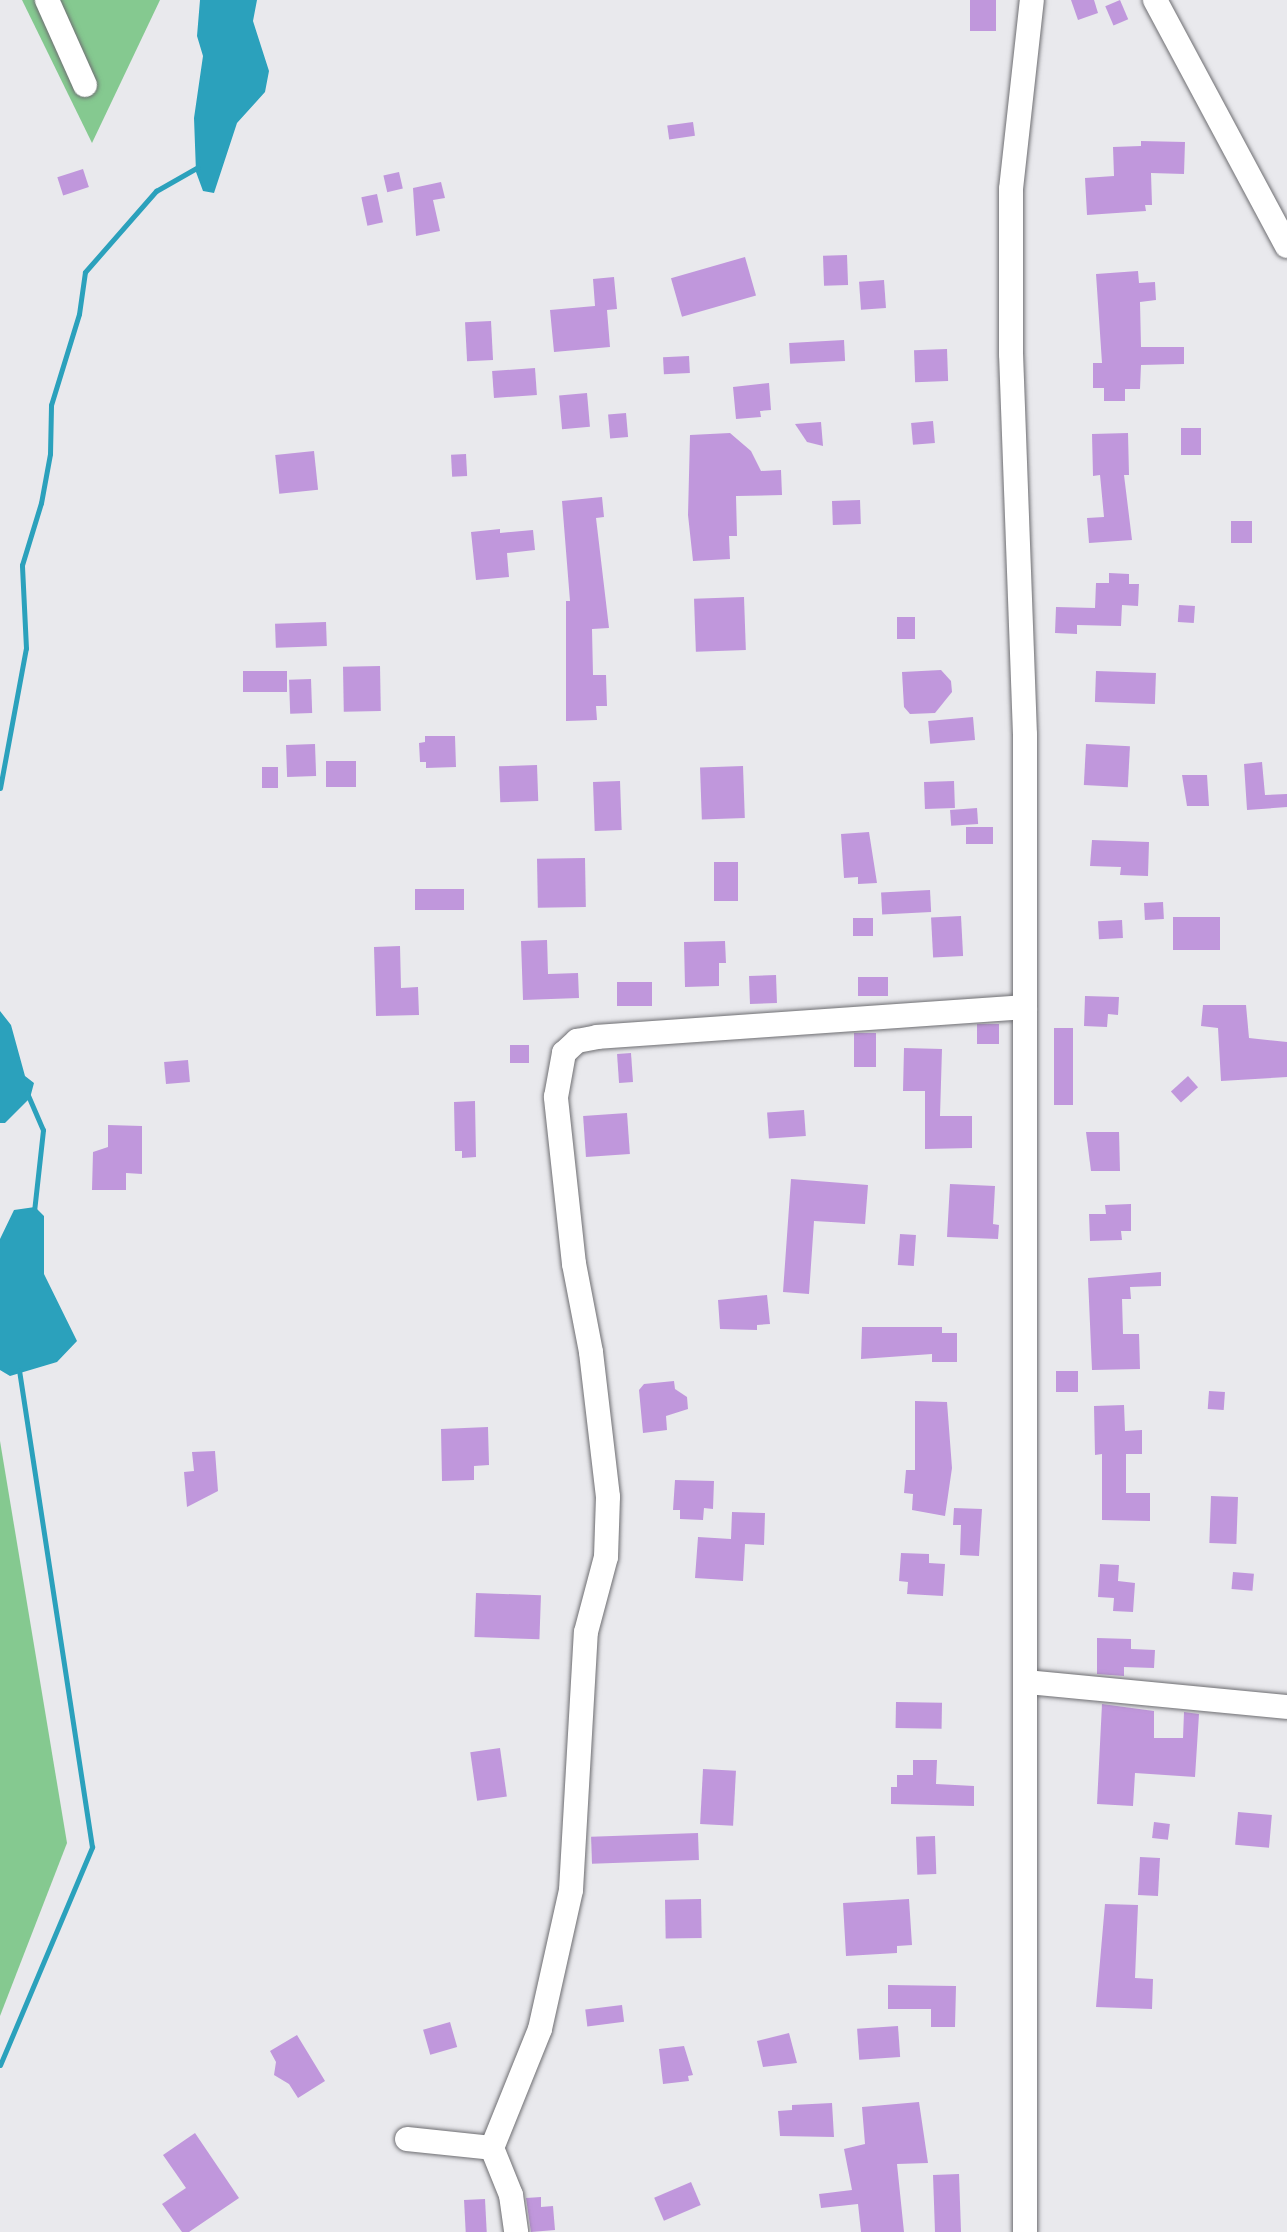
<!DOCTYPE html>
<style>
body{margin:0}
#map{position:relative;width:1287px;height:2232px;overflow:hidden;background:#e9e9ed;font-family:Montserrat,sans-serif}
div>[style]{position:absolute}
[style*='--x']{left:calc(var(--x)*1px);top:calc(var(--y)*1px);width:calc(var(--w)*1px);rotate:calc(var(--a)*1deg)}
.green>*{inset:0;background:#85c990}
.water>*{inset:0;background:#2ba1bc}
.stream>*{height:5px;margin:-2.5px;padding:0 2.5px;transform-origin:2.5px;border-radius:2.5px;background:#2ba1bc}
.building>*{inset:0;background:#c097dc;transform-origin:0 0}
.roads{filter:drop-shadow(0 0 2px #6e6e72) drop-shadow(0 0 2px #6e6e72)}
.minor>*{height:24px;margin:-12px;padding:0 12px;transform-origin:12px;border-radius:12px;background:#fff}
span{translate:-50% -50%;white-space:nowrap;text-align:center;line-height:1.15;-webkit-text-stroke:7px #f6f6fb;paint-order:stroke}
</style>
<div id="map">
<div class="green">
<i style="clip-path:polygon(22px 0,160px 0,92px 143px)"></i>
<i style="clip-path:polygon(0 1441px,67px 1843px,0 2016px)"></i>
</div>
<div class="water">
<i style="clip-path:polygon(200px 0,257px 0,253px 21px,269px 71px,265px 92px,237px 123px,214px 193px,203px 191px,196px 172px,194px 118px,203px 56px,197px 36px)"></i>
<i style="clip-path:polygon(0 1011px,11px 1025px,25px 1076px,34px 1083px,30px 1098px,5px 1123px,0 1123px)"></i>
<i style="clip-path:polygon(35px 1207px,44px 1216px,44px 1274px,77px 1341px,57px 1362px,10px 1376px,0 1370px,0 1239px,14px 1210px)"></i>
</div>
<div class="stream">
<i style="--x:0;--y:788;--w:142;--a:-79.5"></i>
<i style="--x:26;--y:648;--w:83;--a:-92.8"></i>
<i style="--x:22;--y:565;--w:65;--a:-73"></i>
<i style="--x:41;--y:503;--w:50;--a:-79.6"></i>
<i style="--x:50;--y:454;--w:49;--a:-88.8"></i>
<i style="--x:51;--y:405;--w:95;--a:-72.9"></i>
<i style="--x:79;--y:314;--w:42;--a:-81.9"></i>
<i style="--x:85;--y:272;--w:108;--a:-48.8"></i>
<i style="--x:156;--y:191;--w:48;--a:-29.7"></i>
<i style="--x:27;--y:1093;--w:40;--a:66.6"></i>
<i style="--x:43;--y:1130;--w:82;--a:96.3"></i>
<i style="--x:0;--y:2065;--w:237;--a:-67.1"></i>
<i style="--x:92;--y:1847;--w:482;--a:-98.7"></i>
</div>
<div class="building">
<i style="left:970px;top:0;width:26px;height:31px"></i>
<i style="clip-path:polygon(1071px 0,1094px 0,1098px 13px,1078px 20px)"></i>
<i style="left:1120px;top:0;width:21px;height:16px;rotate:67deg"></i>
<i style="left:693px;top:122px;width:14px;height:26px;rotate:82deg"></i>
<i style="clip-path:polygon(1141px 141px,1185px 142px,1184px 174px,1151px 173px,1152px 205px,1145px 205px,1146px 211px,1087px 215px,1085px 178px,1114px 176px,1113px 147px,1141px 146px)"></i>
<i style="left:83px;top:169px;width:19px;height:27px;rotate:72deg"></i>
<i style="left:399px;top:172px;width:17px;height:16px;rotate:77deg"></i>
<i style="clip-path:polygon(441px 182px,445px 198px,433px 200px,440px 231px,416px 236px,413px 188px)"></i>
<i style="left:377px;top:194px;width:29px;height:16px;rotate:78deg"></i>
<i style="left:847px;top:255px;width:30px;height:24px;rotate:88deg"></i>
<i style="left:745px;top:257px;width:40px;height:77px;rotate:74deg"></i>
<i style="clip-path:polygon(1138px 271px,1139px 283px,1155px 282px,1156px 300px,1140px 302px,1141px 347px,1184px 347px,1184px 364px,1141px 365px,1140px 389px,1125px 389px,1125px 401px,1104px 401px,1104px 388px,1093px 388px,1093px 363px,1102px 363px,1096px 274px)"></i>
<i style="clip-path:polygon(614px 277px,617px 309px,607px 310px,610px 347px,554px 352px,550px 310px,595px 306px,593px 279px)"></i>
<i style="left:884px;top:280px;width:28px;height:25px;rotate:86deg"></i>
<i style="left:491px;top:321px;width:39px;height:26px;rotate:87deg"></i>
<i style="left:844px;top:340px;width:21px;height:55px;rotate:87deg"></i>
<i style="left:947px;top:349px;width:32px;height:33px;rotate:88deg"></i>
<i style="left:689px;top:356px;width:17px;height:26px;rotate:87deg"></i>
<i style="left:535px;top:368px;width:27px;height:43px;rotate:86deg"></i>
<i style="clip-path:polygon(769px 383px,771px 410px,760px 411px,761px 417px,736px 419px,733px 387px)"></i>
<i style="left:587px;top:393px;width:34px;height:28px;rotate:85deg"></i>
<i style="left:626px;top:413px;width:24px;height:18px;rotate:85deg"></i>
<i style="left:933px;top:421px;width:22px;height:22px;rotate:85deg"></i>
<i style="clip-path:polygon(821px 422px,823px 446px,807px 442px,795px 424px)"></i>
<i style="left:1181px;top:428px;width:20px;height:27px"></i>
<i style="clip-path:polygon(730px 433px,751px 451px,761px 471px,781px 470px,782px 495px,736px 496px,737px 536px,729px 536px,730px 559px,693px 561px,688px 515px,690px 435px)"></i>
<i style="clip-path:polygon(1128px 433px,1129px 475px,1124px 475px,1132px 540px,1089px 543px,1087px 518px,1104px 517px,1100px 475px,1093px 476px,1092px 434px)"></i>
<i style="left:314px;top:451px;width:39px;height:39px;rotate:84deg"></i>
<i style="left:466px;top:454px;width:22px;height:15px;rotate:87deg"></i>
<i style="clip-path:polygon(602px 497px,604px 517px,596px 518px,609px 628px,592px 629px,593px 675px,606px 675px,607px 706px,596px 706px,597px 720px,566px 721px,566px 601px,570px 601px,562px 501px)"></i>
<i style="left:860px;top:500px;width:24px;height:28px;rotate:88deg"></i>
<i style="left:1231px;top:521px;width:21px;height:22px"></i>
<i style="clip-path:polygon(500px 529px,500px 533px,533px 530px,535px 550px,507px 553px,509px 577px,476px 580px,471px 532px)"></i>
<i style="clip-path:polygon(1109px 573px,1129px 574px,1129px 584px,1139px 584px,1138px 606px,1122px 605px,1121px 626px,1077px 625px,1077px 634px,1055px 633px,1056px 607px,1095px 608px,1096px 583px,1109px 583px)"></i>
<i style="left:744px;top:597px;width:53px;height:50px;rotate:88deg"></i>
<i style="left:1179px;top:605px;width:16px;height:17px;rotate:4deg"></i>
<i style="left:915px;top:617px;width:22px;height:18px;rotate:90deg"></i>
<i style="left:326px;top:622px;width:24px;height:51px;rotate:88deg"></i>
<i style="left:380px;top:666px;width:45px;height:37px;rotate:89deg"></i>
<i style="clip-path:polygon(941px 670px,951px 681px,952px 692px,935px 713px,910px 714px,904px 707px,902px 672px)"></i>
<i style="left:287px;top:671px;width:21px;height:44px;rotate:90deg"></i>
<i style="left:1096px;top:671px;width:60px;height:31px;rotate:2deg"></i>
<i style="left:311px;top:679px;width:34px;height:22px;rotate:88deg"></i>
<i style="left:973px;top:717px;width:23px;height:45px;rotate:85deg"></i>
<i style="clip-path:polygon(425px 736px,455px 736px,456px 767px,426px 768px,426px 762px,420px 762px,419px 743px,425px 742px)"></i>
<i style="left:315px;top:744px;width:32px;height:29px;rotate:88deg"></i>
<i style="left:1086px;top:744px;width:44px;height:41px;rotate:3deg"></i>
<i style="left:356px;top:761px;width:26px;height:30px;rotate:90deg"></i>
<i style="clip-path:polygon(1262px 762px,1265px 795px,1287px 794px,1287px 807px,1247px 810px,1244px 764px)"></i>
<i style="left:537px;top:765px;width:36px;height:38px;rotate:88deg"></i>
<i style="left:743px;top:766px;width:52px;height:43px;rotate:88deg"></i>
<i style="left:278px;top:767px;width:21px;height:16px;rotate:90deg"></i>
<i style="clip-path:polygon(1182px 775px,1207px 775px,1209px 806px,1187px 806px)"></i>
<i style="left:620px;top:781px;width:49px;height:27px;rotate:88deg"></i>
<i style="left:954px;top:781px;width:27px;height:30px;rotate:88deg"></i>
<i style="left:977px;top:808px;width:16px;height:27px;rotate:86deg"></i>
<i style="left:966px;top:827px;width:27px;height:17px"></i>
<i style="clip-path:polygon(869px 832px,877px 883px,858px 884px,858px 877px,844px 878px,841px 834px)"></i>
<i style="clip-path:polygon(1092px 840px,1149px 842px,1148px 876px,1120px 875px,1121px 867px,1090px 866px)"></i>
<i style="left:585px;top:858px;width:49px;height:48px;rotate:89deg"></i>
<i style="left:714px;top:862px;width:24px;height:39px"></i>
<i style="left:464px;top:889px;width:21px;height:49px;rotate:90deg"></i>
<i style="left:930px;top:890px;width:22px;height:49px;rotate:87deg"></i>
<i style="left:1163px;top:902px;width:17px;height:19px;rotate:87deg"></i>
<i style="left:961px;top:916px;width:40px;height:30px;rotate:87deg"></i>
<i style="left:1220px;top:917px;width:33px;height:47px;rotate:90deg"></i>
<i style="left:873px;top:918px;width:18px;height:20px;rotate:90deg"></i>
<i style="left:1122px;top:920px;width:18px;height:24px;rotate:87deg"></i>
<i style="clip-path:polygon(547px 940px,548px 974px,578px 973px,579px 998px,523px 1000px,521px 941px)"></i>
<i style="clip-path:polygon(725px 941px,726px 963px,719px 963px,719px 986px,685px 987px,684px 942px)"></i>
<i style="clip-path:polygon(400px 946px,401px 988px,418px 987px,419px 1015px,376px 1016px,374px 947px)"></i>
<i style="left:776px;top:975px;width:28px;height:27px;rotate:88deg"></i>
<i style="left:888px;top:977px;width:19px;height:30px;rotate:90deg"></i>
<i style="left:652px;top:982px;width:24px;height:35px;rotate:90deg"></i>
<i style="clip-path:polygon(1085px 996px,1119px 997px,1118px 1015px,1108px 1014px,1107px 1027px,1084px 1026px)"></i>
<i style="clip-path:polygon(1203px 1005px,1246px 1005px,1249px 1038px,1287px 1042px,1287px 1077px,1221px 1081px,1218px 1028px,1201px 1026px)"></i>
<i style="left:999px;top:1024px;width:20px;height:22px;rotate:90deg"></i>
<i style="left:1054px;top:1028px;width:19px;height:77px"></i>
<i style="left:876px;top:1033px;width:34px;height:22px;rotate:90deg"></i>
<i style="left:510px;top:1045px;width:19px;height:18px"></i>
<i style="clip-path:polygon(904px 1048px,942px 1049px,940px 1116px,972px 1116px,972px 1148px,925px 1149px,925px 1091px,903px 1091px)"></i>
<i style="left:631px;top:1053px;width:29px;height:14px;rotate:86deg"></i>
<i style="left:188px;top:1060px;width:22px;height:24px;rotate:85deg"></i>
<i style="left:1188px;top:1076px;width:15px;height:23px;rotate:48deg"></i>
<i style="clip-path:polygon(475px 1101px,476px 1157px,462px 1158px,462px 1151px,455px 1151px,454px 1102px)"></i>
<i style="left:804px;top:1110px;width:26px;height:37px;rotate:86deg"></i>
<i style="left:627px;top:1113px;width:41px;height:44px;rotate:86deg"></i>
<i style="clip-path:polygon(108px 1125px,142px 1126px,142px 1174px,126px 1173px,126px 1190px,92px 1190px,93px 1152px,108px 1147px)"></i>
<i style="clip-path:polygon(1086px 1132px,1119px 1132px,1120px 1171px,1091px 1171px)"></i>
<i style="clip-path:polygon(791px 1179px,868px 1185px,865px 1224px,814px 1221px,809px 1294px,783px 1292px)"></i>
<i style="clip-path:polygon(950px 1184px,995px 1186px,993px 1224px,999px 1225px,998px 1239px,947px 1237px)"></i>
<i style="clip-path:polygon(1131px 1204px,1131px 1231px,1121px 1231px,1122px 1240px,1090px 1241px,1089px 1214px,1106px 1214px,1105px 1205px)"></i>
<i style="left:900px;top:1234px;width:16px;height:31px;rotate:4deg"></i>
<i style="clip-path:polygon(1161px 1272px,1161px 1286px,1130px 1287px,1131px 1299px,1122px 1299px,1123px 1334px,1139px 1334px,1140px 1369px,1092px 1370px,1088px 1278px)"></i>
<i style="clip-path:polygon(767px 1295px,770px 1324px,757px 1325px,757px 1330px,720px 1329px,718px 1300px)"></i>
<i style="clip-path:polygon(862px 1327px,942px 1327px,942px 1333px,957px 1333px,957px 1362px,932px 1362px,932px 1354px,861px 1359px)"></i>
<i style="left:1078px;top:1371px;width:21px;height:22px;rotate:90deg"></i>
<i style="clip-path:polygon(674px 1381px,675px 1389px,687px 1397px,688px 1409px,666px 1416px,667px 1430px,643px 1433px,639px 1390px,644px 1384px)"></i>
<i style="left:1209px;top:1391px;width:16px;height:18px;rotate:4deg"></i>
<i style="clip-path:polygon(915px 1401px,947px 1402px,952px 1468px,945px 1516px,912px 1510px,913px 1494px,904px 1493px,906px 1470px,915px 1470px)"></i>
<i style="clip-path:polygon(1124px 1405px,1125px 1431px,1142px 1430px,1142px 1454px,1126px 1454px,1126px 1493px,1150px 1493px,1150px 1521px,1102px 1520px,1102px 1454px,1095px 1455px,1094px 1406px)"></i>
<i style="clip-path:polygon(488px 1427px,489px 1465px,474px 1466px,474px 1480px,442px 1481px,441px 1429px)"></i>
<i style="clip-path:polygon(215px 1451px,218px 1491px,187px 1507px,184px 1472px,194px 1471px,192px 1452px)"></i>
<i style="clip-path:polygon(675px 1480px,714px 1481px,713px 1509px,704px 1508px,703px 1520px,680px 1519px,680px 1510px,673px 1510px)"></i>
<i style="left:1211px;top:1496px;width:27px;height:47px;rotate:2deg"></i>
<i style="clip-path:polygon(954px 1508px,982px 1509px,979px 1556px,960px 1555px,961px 1525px,953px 1525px)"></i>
<i style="clip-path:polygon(732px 1512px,765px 1513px,764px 1545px,745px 1544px,743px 1581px,695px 1578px,698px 1537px,731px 1539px)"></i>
<i style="clip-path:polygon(901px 1553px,929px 1554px,929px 1563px,945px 1564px,943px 1596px,907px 1594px,908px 1582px,899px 1581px)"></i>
<i style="clip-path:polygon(1100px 1564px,1119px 1565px,1118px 1581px,1135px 1583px,1133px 1612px,1113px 1611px,1114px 1598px,1098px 1597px)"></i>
<i style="left:1233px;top:1572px;width:21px;height:17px;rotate:5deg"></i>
<i style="left:476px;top:1593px;width:65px;height:44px;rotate:2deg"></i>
<i style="clip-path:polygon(1097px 1638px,1131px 1639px,1131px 1649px,1155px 1650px,1154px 1668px,1124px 1667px,1124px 1676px,1097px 1674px)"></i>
<i style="left:896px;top:1702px;width:46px;height:26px;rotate:1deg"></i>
<i style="clip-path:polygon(1102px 1704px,1154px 1711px,1154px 1738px,1183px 1738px,1184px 1712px,1199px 1714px,1195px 1777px,1135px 1773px,1133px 1806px,1097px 1804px)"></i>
<i style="left:500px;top:1748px;width:49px;height:30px;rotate:82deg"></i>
<i style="clip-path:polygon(913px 1760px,937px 1760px,936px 1784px,974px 1786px,974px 1806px,891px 1804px,891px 1787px,897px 1787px,897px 1775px,913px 1775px)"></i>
<i style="left:703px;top:1769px;width:33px;height:55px;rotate:3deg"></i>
<i style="left:1238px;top:1812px;width:34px;height:33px;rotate:5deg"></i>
<i style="left:1154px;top:1822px;width:16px;height:16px;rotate:7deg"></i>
<i style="left:698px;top:1833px;width:27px;height:107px;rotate:88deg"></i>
<i style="left:935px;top:1836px;width:38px;height:19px;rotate:88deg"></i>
<i style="left:1140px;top:1857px;width:20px;height:38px;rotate:3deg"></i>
<i style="left:701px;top:1899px;width:39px;height:36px;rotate:89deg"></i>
<i style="clip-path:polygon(909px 1899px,912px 1945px,897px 1946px,897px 1953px,846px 1956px,843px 1903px)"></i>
<i style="clip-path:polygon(1105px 1904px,1138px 1905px,1135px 1978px,1153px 1979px,1152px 2009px,1096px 2007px)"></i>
<i style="clip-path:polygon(888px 1985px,956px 1986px,955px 2027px,931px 2027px,931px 2009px,888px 2009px)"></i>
<i style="left:622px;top:2005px;width:17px;height:37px;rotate:83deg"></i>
<i style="left:450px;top:2022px;width:26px;height:28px;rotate:74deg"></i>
<i style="left:898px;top:2026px;width:31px;height:41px;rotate:86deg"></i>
<i style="clip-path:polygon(789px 2033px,797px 2063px,763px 2067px,757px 2041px)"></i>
<i style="clip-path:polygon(297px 2035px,325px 2081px,298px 2098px,289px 2084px,274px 2075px,276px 2062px,270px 2051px)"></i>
<i style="clip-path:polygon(684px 2046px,693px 2075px,688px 2076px,689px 2081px,663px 2084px,659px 2049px)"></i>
<i style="clip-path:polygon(919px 2102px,928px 2163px,897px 2164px,904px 2232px,861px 2232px,858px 2204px,821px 2208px,819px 2194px,852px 2190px,844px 2149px,865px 2144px,862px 2107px)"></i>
<i style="clip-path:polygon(832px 2103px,834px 2137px,780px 2136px,778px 2111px,792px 2110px,792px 2105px)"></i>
<i style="clip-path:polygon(195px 2133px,239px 2198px,189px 2232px,182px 2232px,162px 2204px,186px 2188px,163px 2155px)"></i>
<i style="left:959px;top:2174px;width:58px;height:26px;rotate:88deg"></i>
<i style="left:691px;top:2182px;width:25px;height:40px;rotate:67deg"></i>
<i style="clip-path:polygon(541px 2197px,541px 2207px,553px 2206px,555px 2230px,531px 2232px,526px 2198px)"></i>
<i style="left:485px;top:2199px;width:33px;height:21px;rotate:87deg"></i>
</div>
<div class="roads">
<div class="minor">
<i style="--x:47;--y:0;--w:93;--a:65.9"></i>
<i style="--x:1155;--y:0;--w:279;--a:61.8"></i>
<i style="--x:1027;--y:1682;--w:261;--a:5.5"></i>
<i style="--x:407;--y:2139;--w:85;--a:6"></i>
<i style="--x:492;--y:2148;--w:128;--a:-68"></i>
<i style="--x:540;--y:2029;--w:142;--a:-77.4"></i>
<i style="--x:571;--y:1890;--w:258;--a:-86.7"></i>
<i style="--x:586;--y:1632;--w:78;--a:-75.1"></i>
<i style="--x:606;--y:1557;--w:60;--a:-88.1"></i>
<i style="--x:608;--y:1497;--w:146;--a:-96.7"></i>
<i style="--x:591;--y:1352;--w:90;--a:-100.9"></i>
<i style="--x:574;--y:1264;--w:168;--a:-96.2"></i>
<i style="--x:556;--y:1097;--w:45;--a:-79.7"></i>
<i style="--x:564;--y:1053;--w:18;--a:-43"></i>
<i style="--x:577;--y:1041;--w:20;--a:-11"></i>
<i style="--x:597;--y:1037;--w:429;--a:-4"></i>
<i style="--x:492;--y:2148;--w:51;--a:68"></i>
<i style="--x:511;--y:2195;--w:37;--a:82"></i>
<i style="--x:1025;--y:2232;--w:1497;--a:-90"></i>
<i style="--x:1025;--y:735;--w:381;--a:-92.1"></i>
<i style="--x:1011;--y:354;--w:165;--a:-90"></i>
<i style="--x:1011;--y:189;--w:190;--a:-83.7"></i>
</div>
</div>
</div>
